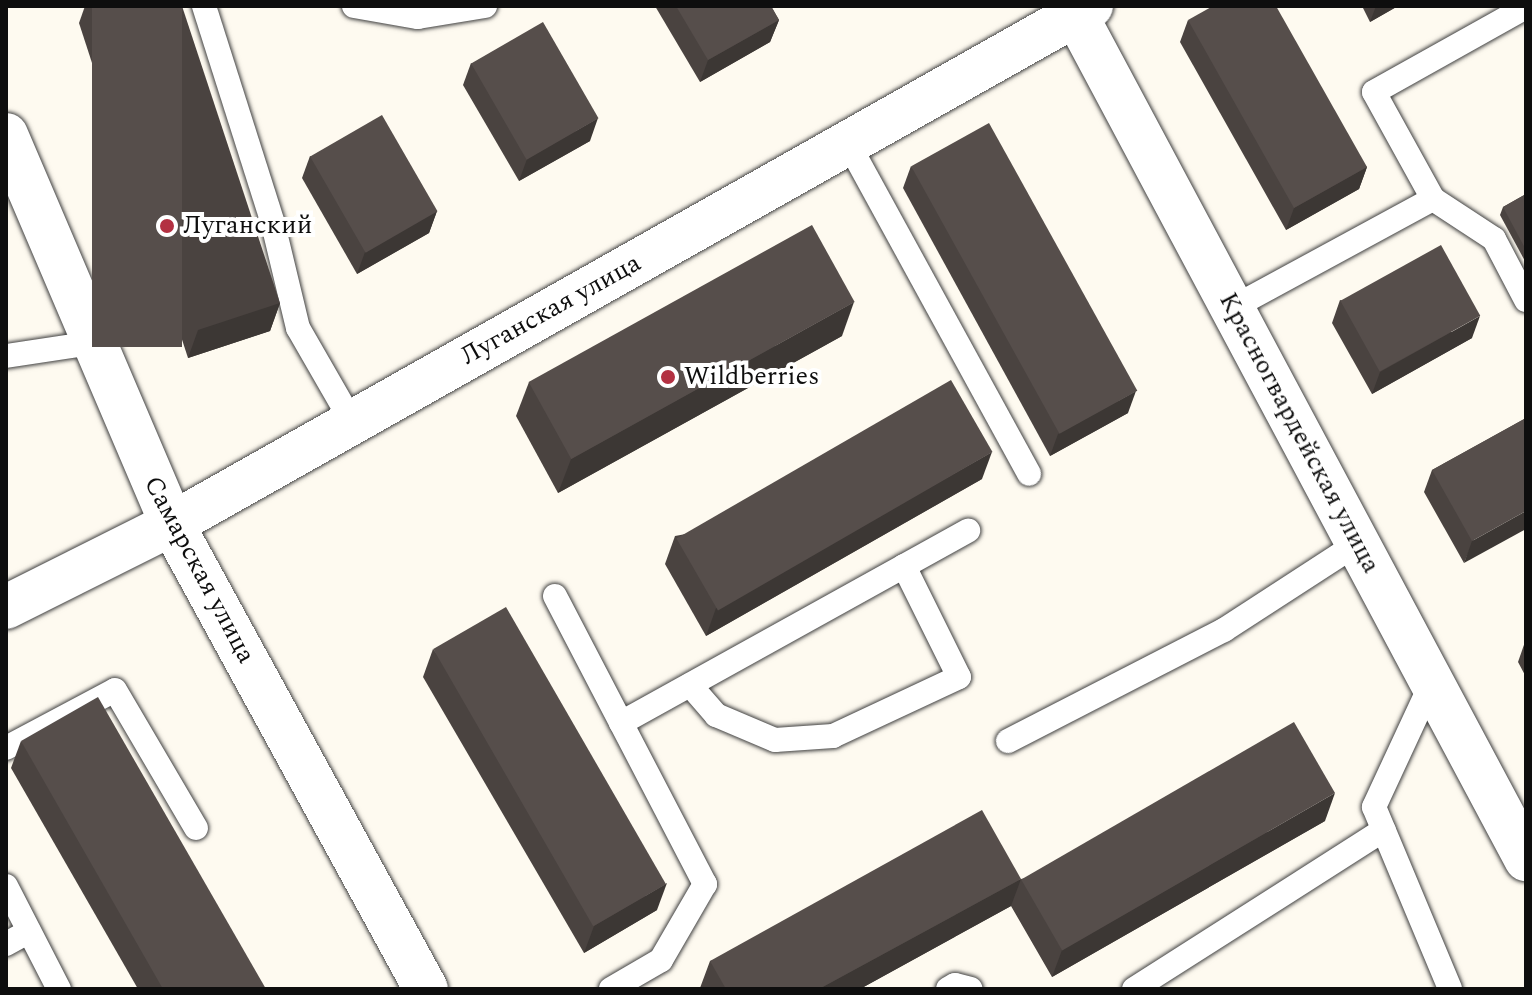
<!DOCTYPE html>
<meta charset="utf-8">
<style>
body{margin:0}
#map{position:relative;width:1532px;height:995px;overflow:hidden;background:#fefaf0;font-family:Spectral,serif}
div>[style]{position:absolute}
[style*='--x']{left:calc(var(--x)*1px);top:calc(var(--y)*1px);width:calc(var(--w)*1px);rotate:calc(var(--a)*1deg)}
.roads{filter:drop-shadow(0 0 2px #414141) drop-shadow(0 0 2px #414141)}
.lane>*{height:24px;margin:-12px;padding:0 12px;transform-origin:12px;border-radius:12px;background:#fff}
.street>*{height:44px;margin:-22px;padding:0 22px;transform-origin:22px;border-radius:22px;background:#fff}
.wall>*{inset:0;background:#4a4340}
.shaded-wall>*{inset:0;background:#3c3734}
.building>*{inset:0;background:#564e4b;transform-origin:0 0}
.dots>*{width:22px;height:22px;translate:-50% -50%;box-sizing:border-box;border:4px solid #fff;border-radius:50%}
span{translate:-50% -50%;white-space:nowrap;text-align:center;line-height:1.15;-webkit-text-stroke:8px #fff;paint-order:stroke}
.poi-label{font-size:26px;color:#0e0e0e}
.left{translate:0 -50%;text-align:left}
.street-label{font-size:26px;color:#0e0e0e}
.frame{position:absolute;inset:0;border:8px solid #0e0e0e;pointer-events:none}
</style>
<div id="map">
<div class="roads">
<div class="lane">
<i style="--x:204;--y:6;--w:229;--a:72.4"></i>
<i style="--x:273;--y:224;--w:107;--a:76.5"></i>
<i style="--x:298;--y:328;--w:108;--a:60.1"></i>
<i style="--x:354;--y:6;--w:65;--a:9.8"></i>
<i style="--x:418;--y:17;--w:68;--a:-9.3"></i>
<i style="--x:848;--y:143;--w:377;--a:61.3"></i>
<i style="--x:1433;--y:199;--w:73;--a:33.3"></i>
<i style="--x:1494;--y:239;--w:69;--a:62.3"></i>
<i style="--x:1232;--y:308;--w:229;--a:-28.5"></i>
<i style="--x:1433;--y:199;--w:122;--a:-118.9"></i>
<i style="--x:1374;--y:92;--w:174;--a:-29.2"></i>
<i style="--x:6;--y:356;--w:87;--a:-8.6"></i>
<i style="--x:555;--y:596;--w:325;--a:62.5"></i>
<i style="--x:705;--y:884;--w:88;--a:120.1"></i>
<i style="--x:661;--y:960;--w:58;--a:149.9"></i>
<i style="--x:1432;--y:682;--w:138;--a:114.9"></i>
<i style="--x:1374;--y:807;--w:197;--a:67.3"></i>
<i style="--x:690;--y:685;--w:40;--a:49"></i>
<i style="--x:716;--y:715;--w:64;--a:23"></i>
<i style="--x:775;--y:740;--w:58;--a:-3.9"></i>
<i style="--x:833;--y:736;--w:139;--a:-25.1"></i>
<i style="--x:959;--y:677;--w:124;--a:-116.4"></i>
<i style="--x:621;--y:723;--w:397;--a:-29"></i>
<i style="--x:1008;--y:741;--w:243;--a:-27.2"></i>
<i style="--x:1224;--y:630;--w:160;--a:-33"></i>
<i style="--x:6;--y:748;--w:123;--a:-28"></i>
<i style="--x:115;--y:690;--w:160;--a:59.6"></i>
<i style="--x:6;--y:886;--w:116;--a:62.8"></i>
<i style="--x:6;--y:944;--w:26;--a:-29"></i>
<i style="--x:948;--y:989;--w:8;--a:-30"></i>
<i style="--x:955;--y:985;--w:16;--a:14"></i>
<i style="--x:1134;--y:989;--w:296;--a:-32.5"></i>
</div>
<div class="street">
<i style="--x:1071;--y:6;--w:967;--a:61.92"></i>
<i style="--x:6;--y:135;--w:423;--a:66.9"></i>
<i style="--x:172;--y:524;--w:530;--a:61.36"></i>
<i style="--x:6;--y:607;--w:186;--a:-26.6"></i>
<i style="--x:172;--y:524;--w:1055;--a:-29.41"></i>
</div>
</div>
<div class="wall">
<i style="clip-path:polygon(85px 6px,182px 6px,280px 303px,270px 331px,188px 358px,79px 23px)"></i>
<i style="clip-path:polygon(655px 6px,771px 6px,779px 20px,770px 42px,700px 82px)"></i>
<i style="clip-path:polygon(1362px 6px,1398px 6px,1370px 22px)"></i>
<i style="clip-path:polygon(1188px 20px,1367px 167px,1359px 189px,1286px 230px,1180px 42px)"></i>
<i style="clip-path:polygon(471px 63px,590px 141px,519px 181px,463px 85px)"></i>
<i style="clip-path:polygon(310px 156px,437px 211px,429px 233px,357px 274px,302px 178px)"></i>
<i style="clip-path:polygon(911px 166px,1128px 413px,1050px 456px,903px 188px)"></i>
<i style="clip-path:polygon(1526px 194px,1526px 263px,1500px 215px,1503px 207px)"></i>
<i style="clip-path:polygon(1340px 300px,1472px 338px,1372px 394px,1332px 323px)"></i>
<i style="clip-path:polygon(842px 336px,558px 493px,516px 416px,529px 382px)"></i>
<i style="clip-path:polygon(1526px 418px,1464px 563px,1424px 492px,1432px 470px)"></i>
<i style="clip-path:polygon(982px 479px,706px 636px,665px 564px,675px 536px)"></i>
<i style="clip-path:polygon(1526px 639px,1526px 677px,1518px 662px)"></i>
<i style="clip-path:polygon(433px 649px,657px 910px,584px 953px,423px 677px)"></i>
<i style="clip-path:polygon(21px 741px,266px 989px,138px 989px,11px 768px)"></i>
<i style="clip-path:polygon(1325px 821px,1052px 977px,1011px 906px,860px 989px,701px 989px,700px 988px,710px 961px,1021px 879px)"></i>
</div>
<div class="shaded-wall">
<i style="clip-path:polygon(1376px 6px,1398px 6px,1370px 22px)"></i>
<i style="clip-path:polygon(779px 20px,770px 42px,700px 82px,708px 60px)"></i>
<i style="clip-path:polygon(598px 118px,590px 141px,519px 181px,527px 159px)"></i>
<i style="clip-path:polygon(1367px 167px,1359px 189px,1286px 230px,1294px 208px)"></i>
<i style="clip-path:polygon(437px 211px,429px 233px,357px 274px,365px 252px)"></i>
<i style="clip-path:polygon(854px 302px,842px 336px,558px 493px,571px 459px)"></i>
<i style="clip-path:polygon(280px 303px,270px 331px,188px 358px,198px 330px)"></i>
<i style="clip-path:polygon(1480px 316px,1472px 338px,1372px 394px,1380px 372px)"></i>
<i style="clip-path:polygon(1136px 391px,1128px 413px,1050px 456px,1058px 434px)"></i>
<i style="clip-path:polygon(992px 452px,982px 479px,706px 636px,716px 608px)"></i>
<i style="clip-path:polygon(1526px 511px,1526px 529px,1464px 563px,1472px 541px)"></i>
<i style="clip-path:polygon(1335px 793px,1325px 821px,1052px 977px,1062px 950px)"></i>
<i style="clip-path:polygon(1021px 879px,1011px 906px,860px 989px,819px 989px)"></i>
<i style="clip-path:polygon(667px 883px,657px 910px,584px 953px,594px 926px)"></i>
</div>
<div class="building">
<i style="left:92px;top:6px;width:90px;height:341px"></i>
<i style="clip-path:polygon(676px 6px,771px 6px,779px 20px,708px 60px)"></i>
<i style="clip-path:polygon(1213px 6px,1276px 6px,1367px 167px,1294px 208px,1188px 20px)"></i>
<i style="left:543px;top:22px;width:111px;height:83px;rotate:60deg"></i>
<i style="left:382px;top:115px;width:111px;height:83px;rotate:60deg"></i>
<i style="left:989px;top:123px;width:306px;height:89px;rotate:61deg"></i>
<i style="clip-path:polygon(1526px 194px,1526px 250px,1503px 207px)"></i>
<i style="left:812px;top:225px;width:88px;height:324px;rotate:61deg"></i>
<i style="left:1441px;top:245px;width:81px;height:115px;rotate:61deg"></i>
<i style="left:951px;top:380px;width:83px;height:317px;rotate:60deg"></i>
<i style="clip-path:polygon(1526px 418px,1526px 511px,1472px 541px,1432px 470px)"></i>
<i style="left:506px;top:607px;width:320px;height:84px;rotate:60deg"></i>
<i style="clip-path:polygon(98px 697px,266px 989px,163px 989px,21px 741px)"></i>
<i style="left:1294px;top:722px;width:82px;height:315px;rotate:60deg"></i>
<i style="clip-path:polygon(982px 810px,1021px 879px,819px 989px,726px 989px,710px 961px)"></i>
</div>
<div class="dots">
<i style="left:167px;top:226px;background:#b33142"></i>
<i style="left:668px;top:377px;background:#b33142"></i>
</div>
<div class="poi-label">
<span class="left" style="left:183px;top:226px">Луганский</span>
<span class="left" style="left:684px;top:377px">Wildberries</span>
</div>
<div class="street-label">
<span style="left:551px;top:310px;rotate:-29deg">Луганская улица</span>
<span style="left:1299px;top:433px;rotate:62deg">Красногвардейская улица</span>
<span style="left:199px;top:570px;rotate:62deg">Самарская улица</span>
</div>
<div class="frame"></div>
</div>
